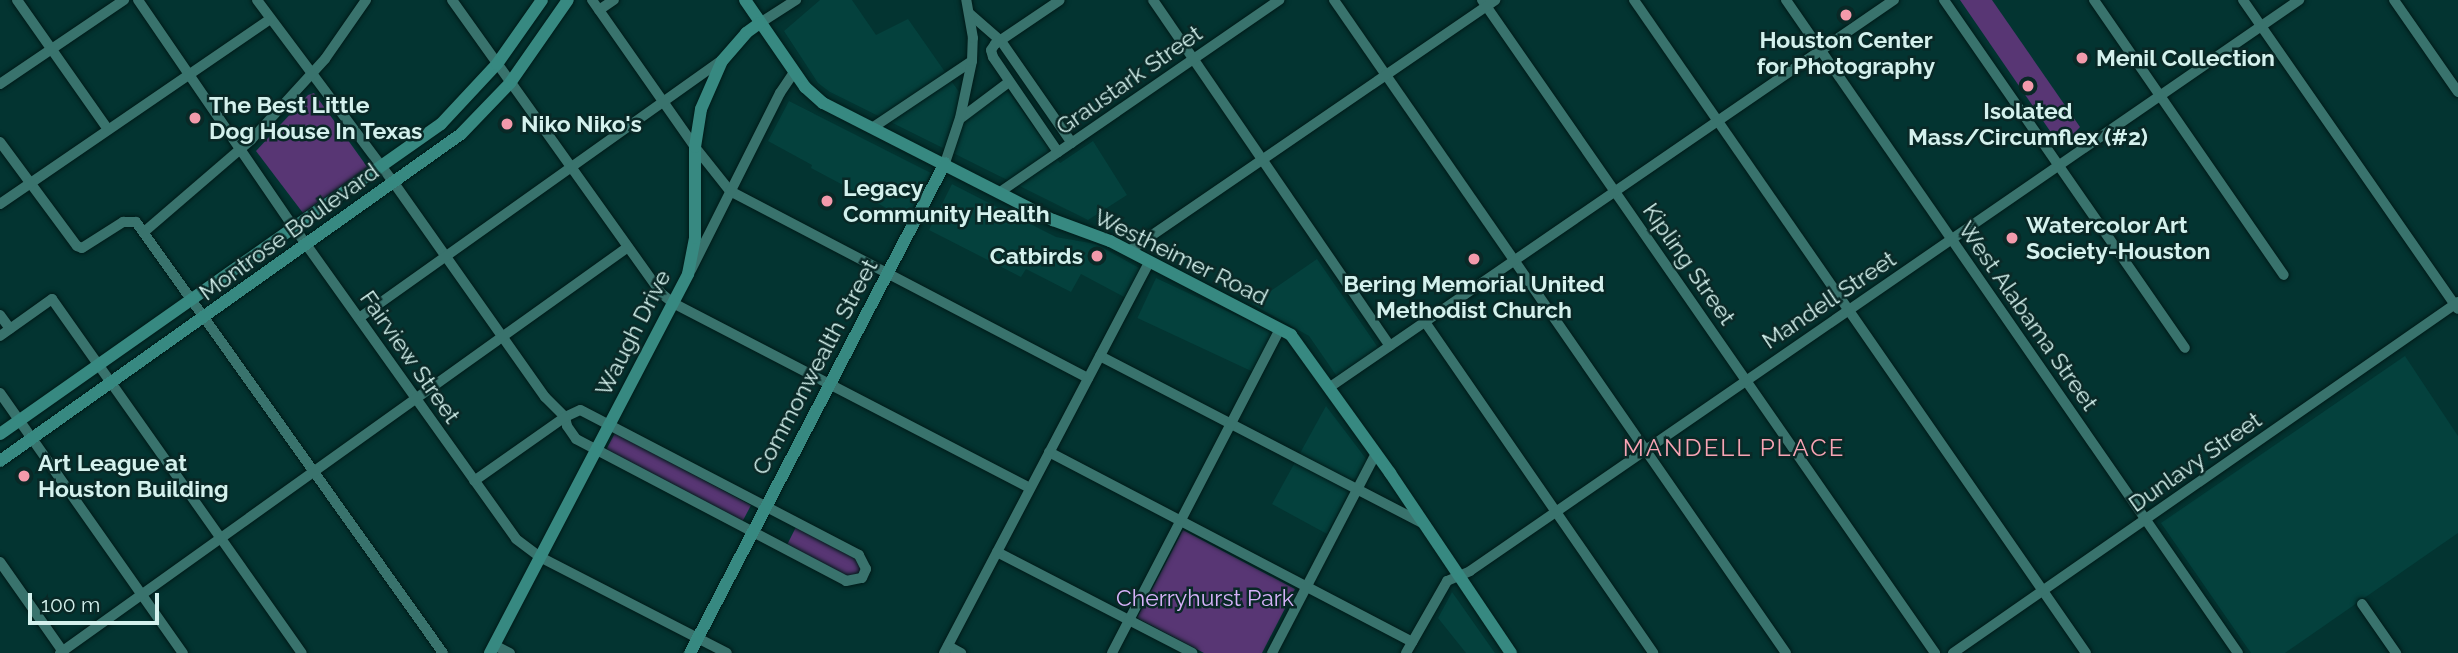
<!DOCTYPE html>
<style>
body{margin:0}
#map{position:relative;width:2458px;height:653px;overflow:hidden;background:#033431;font-family:Raleway,sans-serif}
div>[style]{position:absolute}
[style*='--x']{left:calc(var(--x)*1px);top:calc(var(--y)*1px);width:calc(var(--w)*1px);rotate:calc(var(--a)*1deg)}
.built>*{inset:0;background:#04413d;transform-origin:0 0}
.green>*{inset:0;background:#583674;transform-origin:0 0}
.roads{filter:drop-shadow(0 0 2px #001a18) drop-shadow(0 0 2px #001a18)}
.minor>*{height:10px;margin:-5px;padding:0 5px;transform-origin:5px;border-radius:5px;background:#39736d}
.major>*{height:12px;margin:-6px;padding:0 6px;transform-origin:6px;border-radius:6px;background:#378981}
.dots>*{width:19px;height:19px;translate:-50% -50%;box-sizing:border-box;border:4px solid #092826;border-radius:50%}
span{translate:-50% -50%;white-space:nowrap;text-align:center;line-height:1.15;-webkit-text-stroke:5px #092826;paint-order:stroke}
.poi-label{font-size:23px;color:#d4f1ed;font-weight:700}
.left{translate:0 -50%;text-align:left}
.right{translate:-100% -50%;text-align:right}
.street-label{font-size:23px;color:#d4f1ed}
.park-label{font-size:23px;color:#d6b2f9}
.neighbourhood-label{font-size:24px;color:#f7a4b4;letter-spacing:2px}
.scale{position:absolute;left:28px;top:593px;width:131px;height:32px;box-sizing:border-box;border:4px solid #d4f1ed;border-top:0;padding-left:9px;font-size:21px;line-height:24px;white-space:nowrap;color:#d4f1ed;-webkit-text-stroke:5px #092826;paint-order:stroke}
</style>
<div id="map">
<div class="built">
<i style="clip-path:polygon(820px 0,852px 0,876px 35px,908px 19px,973px 112px,1007px 90px,1060px 163px,1093px 141px,1127px 195px,1088px 220px,830px 92px,818px 83px,784px 31px)"></i>
<i style="clip-path:polygon(789px 101px,931px 173px,907px 219px,811px 168px,812px 165px,768px 141px)"></i>
<i style="clip-path:polygon(952px 184px,1056px 237px,1096px 244px,1141px 269px,1126px 298px,1081px 274px,1071px 292px,1026px 269px,1021px 277px,929px 230px)"></i>
<i style="clip-path:polygon(1317px 259px,1379px 349px,1338px 378px,1309px 336px,1252px 304px)"></i>
<i style="left:1156px;top:278px;width:129px;height:44px;rotate:25deg"></i>
<i style="clip-path:polygon(2405px 356px,2458px 436px,2458px 533px,2285px 653px,2251px 653px,2161px 523px)"></i>
<i style="clip-path:polygon(1326px 406px,1367px 460px,1327px 534px,1272px 504px)"></i>
<i style="clip-path:polygon(1452px 592px,1495px 653px,1466px 653px,1438px 618px)"></i>
</div>
<div class="green">
<i style="clip-path:polygon(1960px 0,1992px 0,2080px 127px,2061px 147px)"></i>
<i style="clip-path:polygon(314px 93px,368px 168px,303px 213px,256px 151px,308px 95px)"></i>
<i style="left:615px;top:433px;width:154px;height:20px;rotate:28deg"></i>
<i style="clip-path:polygon(796px 527px,858px 560px,862px 569px,859px 576px,849px 577px,787px 545px)"></i>
<i style="clip-path:polygon(1183px 530px,1295px 589px,1262px 653px,1204px 653px,1137px 618px)"></i>
</div>
<div class="roads">
<div class="minor">
<i style="--x:17;--y:0;--w:156;--a:54.9"></i>
<i style="--x:138;--y:0;--w:274;--a:55.6"></i>
<i style="--x:293;--y:226;--w:384;--a:54.5"></i>
<i style="--x:516;--y:539;--w:30;--a:37"></i>
<i style="--x:540;--y:557;--w:210;--a:27.2"></i>
<i style="--x:257;--y:0;--w:229;--a:53.2"></i>
<i style="--x:394;--y:183;--w:262;--a:54.8"></i>
<i style="--x:545;--y:397;--w:28;--a:45"></i>
<i style="--x:565;--y:417;--w:9;--a:77"></i>
<i style="--x:567;--y:426;--w:16;--a:55"></i>
<i style="--x:576;--y:439;--w:305;--a:27.7"></i>
<i style="--x:846;--y:581;--w:16;--a:-11"></i>
<i style="--x:862;--y:578;--w:10;--a:-66"></i>
<i style="--x:866;--y:569;--w:16;--a:-117"></i>
<i style="--x:859;--y:555;--w:314;--a:-152.5"></i>
<i style="--x:580;--y:410;--w:17;--a:155"></i>
<i style="--x:565;--y:417;--w:111;--a:144.9"></i>
<i style="--x:452;--y:0;--w:361;--a:54.5"></i>
<i style="--x:662;--y:294;--w:14;--a:39"></i>
<i style="--x:673;--y:303;--w:402;--a:27.4"></i>
<i style="--x:592;--y:0;--w:179;--a:55"></i>
<i style="--x:695;--y:147;--w:56;--a:51.5"></i>
<i style="--x:730;--y:191;--w:404;--a:27.6"></i>
<i style="--x:1153;--y:0;--w:419;--a:55.6"></i>
<i style="--x:1334;--y:0;--w:794;--a:55.31"></i>
<i style="--x:1482;--y:0;--w:795;--a:55.25"></i>
<i style="--x:1634;--y:0;--w:794;--a:55.31"></i>
<i style="--x:1786;--y:0;--w:794;--a:55.31"></i>
<i style="--x:1944;--y:0;--w:423;--a:55.3"></i>
<i style="--x:2094;--y:0;--w:334;--a:55.4"></i>
<i style="--x:2243;--y:0;--w:376;--a:55.2"></i>
<i style="--x:2394;--y:0;--w:112;--a:55.2"></i>
<i style="--x:599;--y:10;--w:18;--a:-34"></i>
<i style="--x:970;--y:14;--w:41;--a:41.1"></i>
<i style="--x:1001;--y:41;--w:124;--a:55.2"></i>
<i style="--x:760;--y:23;--w:43;--a:-32.6"></i>
<i style="--x:0;--y:84;--w:150;--a:-34.1"></i>
<i style="--x:961;--y:118;--w:60;--a:-36.9"></i>
<i style="--x:872;--y:128;--w:120;--a:-33.8"></i>
<i style="--x:0;--y:142;--w:129;--a:53.5"></i>
<i style="--x:77;--y:246;--w:5;--a:22"></i>
<i style="--x:82;--y:248;--w:49;--a:-32.4"></i>
<i style="--x:123;--y:222;--w:13;--a:0"></i>
<i style="--x:136;--y:222;--w:529;--a:54.54"></i>
<i style="--x:1058;--y:152;--w:115;--a:-124.4"></i>
<i style="--x:993;--y:57;--w:7;--a:-106"></i>
<i style="--x:991;--y:50;--w:7;--a:-56"></i>
<i style="--x:995;--y:44;--w:78;--a:-34.1"></i>
<i style="--x:945;--y:163;--w:47;--a:-71.6"></i>
<i style="--x:960;--y:118;--w:58;--a:-78.1"></i>
<i style="--x:972;--y:61;--w:23;--a:-88"></i>
<i style="--x:973;--y:38;--w:39;--a:-100"></i>
<i style="--x:1000;--y:192;--w:339;--a:-34.5"></i>
<i style="--x:0;--y:204;--w:327;--a:-34.4"></i>
<i style="--x:144;--y:232;--w:141;--a:-40.7"></i>
<i style="--x:251;--y:140;--w:110;--a:-47.6"></i>
<i style="--x:325;--y:59;--w:72;--a:-55.2"></i>
<i style="--x:1129;--y:251;--w:444;--a:-34.4"></i>
<i style="--x:691;--y:270;--w:198;--a:-63.3"></i>
<i style="--x:780;--y:93;--w:25;--a:-56"></i>
<i style="--x:0;--y:315;--w:17;--a:54"></i>
<i style="--x:359;--y:318;--w:444;--a:-35.4"></i>
<i style="--x:1425;--y:322;--w:402;--a:55.4"></i>
<i style="--x:0;--y:336;--w:64;--a:-35.4"></i>
<i style="--x:52;--y:299;--w:433;--a:54.8"></i>
<i style="--x:1100;--y:356;--w:363;--a:27.4"></i>
<i style="--x:1330;--y:387;--w:684;--a:-34.46"></i>
<i style="--x:0;--y:393;--w:318;--a:54.9"></i>
<i style="--x:1049;--y:452;--w:410;--a:27.6"></i>
<i style="--x:997;--y:552;--w:220;--a:27.3"></i>
<i style="--x:0;--y:562;--w:111;--a:54.9"></i>
<i style="--x:2362;--y:604;--w:60;--a:55.2"></i>
<i style="--x:494;--y:645;--w:18;--a:27"></i>
<i style="--x:948;--y:646;--w:15;--a:28"></i>
<i style="--x:60;--y:653;--w:698;--a:-35.56"></i>
<i style="--x:944;--y:653;--w:441;--a:-62.3"></i>
<i style="--x:1112;--y:653;--w:365;--a:-62.6"></i>
<i style="--x:1272;--y:653;--w:225;--a:-62.5"></i>
<i style="--x:1406;--y:653;--w:83;--a:-60.3"></i>
<i style="--x:1447;--y:581;--w:25;--a:-23"></i>
<i style="--x:1470;--y:571;--w:1007;--a:-34.56"></i>
<i style="--x:1953;--y:653;--w:615;--a:-34.8"></i>
</div>
<div class="major">
<i style="--x:745;--y:0;--w:106;--a:55.4"></i>
<i style="--x:805;--y:87;--w:24;--a:42"></i>
<i style="--x:823;--y:103;--w:258;--a:27"></i>
<i style="--x:1053;--y:220;--w:61;--a:20.2"></i>
<i style="--x:1110;--y:241;--w:204;--a:27.4"></i>
<i style="--x:1291;--y:335;--w:170;--a:54.3"></i>
<i style="--x:1390;--y:473;--w:217;--a:56.1"></i>
<i style="--x:0;--y:434;--w:539;--a:-35.11"></i>
<i style="--x:441;--y:124;--w:82;--a:-47"></i>
<i style="--x:497;--y:64;--w:78;--a:-54.9"></i>
<i style="--x:0;--y:461;--w:565;--a:-35.35"></i>
<i style="--x:461;--y:134;--w:71;--a:-46.1"></i>
<i style="--x:510;--y:83;--w:101;--a:-55.1"></i>
<i style="--x:490;--y:653;--w:428;--a:-62.4"></i>
<i style="--x:688;--y:274;--w:37;--a:-79"></i>
<i style="--x:695;--y:238;--w:91;--a:-90"></i>
<i style="--x:695;--y:147;--w:38;--a:-81"></i>
<i style="--x:701;--y:109;--w:52;--a:-66.4"></i>
<i style="--x:722;--y:61;--w:37;--a:-49"></i>
<i style="--x:746;--y:33;--w:17;--a:-36"></i>
<i style="--x:690;--y:653;--w:552;--a:-62.51"></i>
</div>
</div>
<div class="dots">
<i style="left:1846px;top:15px;background:#f39aab"></i>
<i style="left:2082px;top:58px;background:#f39aab"></i>
<i style="left:2028px;top:86px;background:#f39aab"></i>
<i style="left:195px;top:118px;background:#f39aab"></i>
<i style="left:507px;top:124px;background:#f39aab"></i>
<i style="left:827px;top:201px;background:#f39aab"></i>
<i style="left:2012px;top:238px;background:#f39aab"></i>
<i style="left:1097px;top:256px;background:#f39aab"></i>
<i style="left:1474px;top:259px;background:#f39aab"></i>
<i style="left:24px;top:476px;background:#f39aab"></i>
</div>
<div class="poi-label">
<span style="left:1846px;top:53px">Houston Center<br>for Photography</span>
<span class="left" style="left:2096px;top:58px">Menil Collection</span>
<span class="left" style="left:209px;top:118px">The Best Little<br>Dog House In Texas</span>
<span style="left:2028px;top:124px">Isolated<br>Mass/Circumflex (#2)</span>
<span class="left" style="left:521px;top:124px">Niko Niko's</span>
<span class="left" style="left:843px;top:201px">Legacy<br>Community Health</span>
<span class="left" style="left:2026px;top:238px">Watercolor Art<br>Society-Houston</span>
<span class="right" style="left:1083px;top:256px">Catbirds</span>
<span style="left:1474px;top:297px">Bering Memorial United<br>Methodist Church</span>
<span class="left" style="left:38px;top:476px">Art League at<br>Houston Building</span>
</div>
<div class="street-label">
<span style="left:1129px;top:80px;rotate:-35deg">Graustark Street</span>
<span style="left:289px;top:232px;rotate:-36deg">Montrose Boulevard</span>
<span style="left:1181px;top:257px;rotate:26deg">Westheimer Road</span>
<span style="left:1689px;top:264px;rotate:55deg">Kipling Street</span>
<span style="left:1829px;top:300px;rotate:-34deg">Mandell Street</span>
<span style="left:2028px;top:316px;rotate:55deg">West Alabama Street</span>
<span style="left:633px;top:333px;rotate:-63deg">Waugh Drive</span>
<span style="left:410px;top:357px;rotate:55deg">Fairview Street</span>
<span style="left:815px;top:367px;rotate:-62deg">Commonwealth Street</span>
<span style="left:2195px;top:462px;rotate:-35deg">Dunlavy Street</span>
</div>
<div class="park-label">
<span style="left:1205px;top:598px">Cherryhurst Park</span>
</div>
<div class="neighbourhood-label">
<span style="left:1734px;top:448px">MANDELL PLACE</span>
</div>
<div class="scale">100 m</div>
</div>
